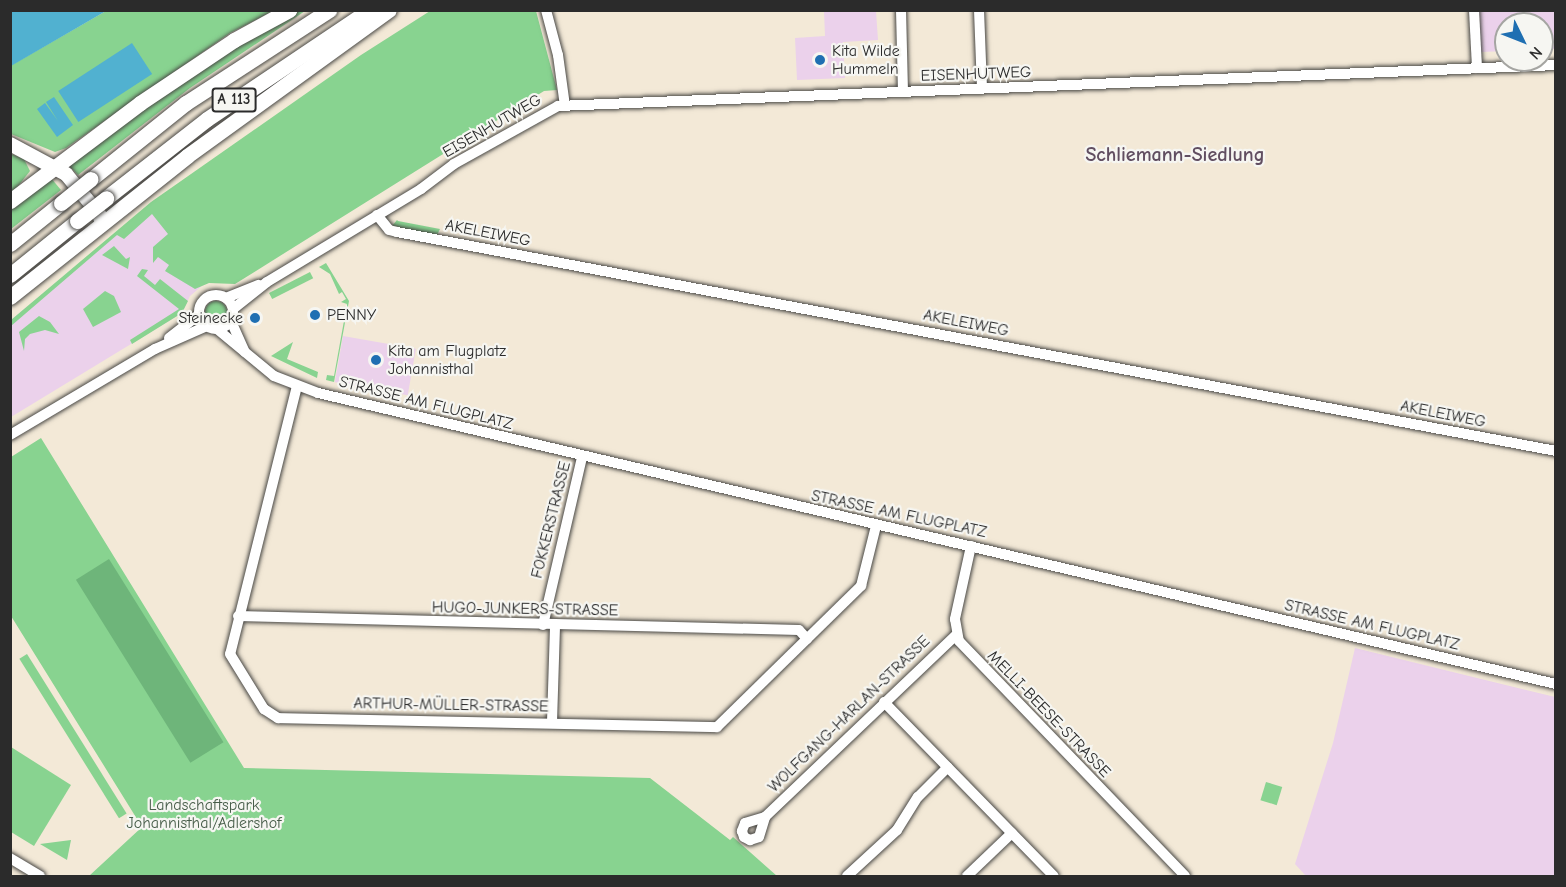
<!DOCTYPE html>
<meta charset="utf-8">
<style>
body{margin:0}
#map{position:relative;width:1566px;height:887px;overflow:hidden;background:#f3e9d7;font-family:"Comic Neue",sans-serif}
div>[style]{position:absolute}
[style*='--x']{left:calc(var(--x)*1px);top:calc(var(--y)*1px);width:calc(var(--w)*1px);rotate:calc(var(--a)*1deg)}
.built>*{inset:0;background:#ebd1eb;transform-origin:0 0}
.green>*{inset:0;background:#88d390;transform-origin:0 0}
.round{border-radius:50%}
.forest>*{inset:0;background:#6eb57a;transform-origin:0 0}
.water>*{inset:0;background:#51b1d0;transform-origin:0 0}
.roads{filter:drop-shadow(0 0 2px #494845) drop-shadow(0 0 2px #494845)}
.minor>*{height:10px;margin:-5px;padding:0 5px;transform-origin:5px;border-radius:5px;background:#fff}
.minor>.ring{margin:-5px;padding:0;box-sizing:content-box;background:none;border:10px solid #fff;border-radius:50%}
.major>*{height:14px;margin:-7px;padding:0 7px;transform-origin:7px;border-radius:7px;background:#fff}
.highway>*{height:15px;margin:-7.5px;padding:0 7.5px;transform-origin:7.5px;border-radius:7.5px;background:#fff}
.bridges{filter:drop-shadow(0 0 2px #494845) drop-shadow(0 0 2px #494845)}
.highway-bridge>*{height:15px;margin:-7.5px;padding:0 7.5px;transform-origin:7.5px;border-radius:7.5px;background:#fff}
.dots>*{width:16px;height:16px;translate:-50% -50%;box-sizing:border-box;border:3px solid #f6f6f2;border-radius:50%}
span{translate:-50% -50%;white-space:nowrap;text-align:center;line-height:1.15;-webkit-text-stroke:4.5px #f6f6f2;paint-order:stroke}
.shield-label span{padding:2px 4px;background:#f6f6f2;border:2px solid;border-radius:4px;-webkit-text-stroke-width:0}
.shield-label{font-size:15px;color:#2b2b2b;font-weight:700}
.poi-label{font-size:16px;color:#2b2b2b}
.left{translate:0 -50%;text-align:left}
.right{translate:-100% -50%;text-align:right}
.street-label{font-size:16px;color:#2b2b2b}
.park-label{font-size:16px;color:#475d49}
.quarter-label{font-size:20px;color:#614e61;font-weight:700}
.frame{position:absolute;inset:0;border:12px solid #2b2b2b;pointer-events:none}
.north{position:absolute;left:1494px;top:12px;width:60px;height:60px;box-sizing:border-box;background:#f6f6f2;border:2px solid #a5a5a2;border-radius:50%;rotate:133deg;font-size:16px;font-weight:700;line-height:24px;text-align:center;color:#2b2b2b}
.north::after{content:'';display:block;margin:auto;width:21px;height:27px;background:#1f6fb2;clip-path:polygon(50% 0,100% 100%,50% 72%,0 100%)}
</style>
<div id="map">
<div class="built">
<i style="clip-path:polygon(824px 11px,876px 11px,878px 40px,843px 42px,845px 78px,797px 80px,795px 38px,825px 36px)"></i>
<i style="clip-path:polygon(1479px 11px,1555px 11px,1555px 49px,1542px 49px,1542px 24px,1506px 24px,1506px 51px,1481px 52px)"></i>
<i style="clip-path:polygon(151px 203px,203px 285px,190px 296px,182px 313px,11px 417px,11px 320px)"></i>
<i style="left:343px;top:336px;width:74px;height:47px;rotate:10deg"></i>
<i style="clip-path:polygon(1355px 648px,1555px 697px,1555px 876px,1306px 876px,1295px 864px,1333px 743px)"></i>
</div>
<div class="green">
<i style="clip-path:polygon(106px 11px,273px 11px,230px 33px,66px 148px,55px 152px,11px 134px,10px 66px)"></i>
<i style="clip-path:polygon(299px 11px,305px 11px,190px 88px,78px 175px,70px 167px,73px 158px,233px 49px)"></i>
<i style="clip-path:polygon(430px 11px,536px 11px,557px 90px,544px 91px,235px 284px,209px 283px,195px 289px,165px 271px,169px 265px,158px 257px,153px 263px,153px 247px,168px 234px,152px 214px,124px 239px,117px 235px,11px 326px,11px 320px,151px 202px,361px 55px)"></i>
<i style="clip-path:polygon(11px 154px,24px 159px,30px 171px,11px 195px)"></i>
<i style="clip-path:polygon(51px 178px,61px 190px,11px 229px,11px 208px)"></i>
<i style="clip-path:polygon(397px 220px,398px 221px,440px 229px,437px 235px,392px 226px)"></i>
<i style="clip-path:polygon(114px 246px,126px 259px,130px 257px,128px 269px,102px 255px)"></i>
<i style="clip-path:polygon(326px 263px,349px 301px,334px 382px,326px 380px,327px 375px,334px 376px,347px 304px,341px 302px,346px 299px,342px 292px,339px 294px,330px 274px,319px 267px)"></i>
<i style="clip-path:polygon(142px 269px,148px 270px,144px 276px,155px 285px,160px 279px,188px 301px,182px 313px,132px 344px,130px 340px,179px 309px,137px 276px)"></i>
<i style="left:310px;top:272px;width:7px;height:46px;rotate:63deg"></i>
<i style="clip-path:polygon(105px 291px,114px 296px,121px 312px,93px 327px,83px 309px)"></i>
<i class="round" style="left:205px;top:301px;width:22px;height:22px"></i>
<i style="clip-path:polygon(39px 316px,50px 322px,59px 334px,45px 330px,30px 334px,25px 339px,24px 351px,19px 332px)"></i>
<i style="clip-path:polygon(293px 342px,287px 359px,318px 372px,317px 378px,271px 356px)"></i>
<i style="clip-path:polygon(41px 438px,244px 768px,650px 778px,730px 840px,733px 837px,777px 876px,89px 876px,142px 827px,11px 616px,11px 457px)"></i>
<i style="left:27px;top:654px;width:188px;height:9px;rotate:58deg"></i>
<i style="clip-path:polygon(11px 747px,71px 785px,34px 846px,11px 832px)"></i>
<i style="left:1266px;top:782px;width:17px;height:19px;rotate:17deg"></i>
<i style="clip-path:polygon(71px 840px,67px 860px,40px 844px)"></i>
</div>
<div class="forest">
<i style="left:109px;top:559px;width:216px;height:39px;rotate:58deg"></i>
</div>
<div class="water">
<i style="clip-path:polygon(11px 10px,106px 10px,106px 11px,11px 66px)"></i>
<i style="left:132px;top:43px;width:37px;height:88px;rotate:57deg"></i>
<i style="clip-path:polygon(54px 97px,73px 125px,57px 137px,37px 109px,45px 103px,58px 121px,46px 102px)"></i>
</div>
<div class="roads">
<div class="minor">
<i style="--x:546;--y:10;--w:47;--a:75.1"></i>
<i style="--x:558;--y:55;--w:51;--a:82.2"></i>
<i style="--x:901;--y:10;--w:82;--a:88.6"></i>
<i style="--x:979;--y:10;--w:78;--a:87.8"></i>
<i style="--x:1474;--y:10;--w:58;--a:87"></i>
<i style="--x:377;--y:215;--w:19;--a:51"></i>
<i style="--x:389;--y:230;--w:8;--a:14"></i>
<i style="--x:397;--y:232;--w:1180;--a:10.7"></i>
<i class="ring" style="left:199px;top:295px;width:24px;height:24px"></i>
<i style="--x:226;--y:298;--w:35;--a:-22"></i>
<i style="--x:233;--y:309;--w:43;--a:-38.5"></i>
<i style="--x:267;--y:282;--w:180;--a:-31.1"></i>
<i style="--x:421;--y:189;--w:41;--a:-37.1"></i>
<i style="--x:454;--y:164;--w:119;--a:-29.1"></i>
<i style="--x:558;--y:106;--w:999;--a:-2.35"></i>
<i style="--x:231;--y:321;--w:34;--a:66"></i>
<i style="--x:217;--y:329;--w:74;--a:39.5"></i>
<i style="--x:274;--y:376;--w:47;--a:21.1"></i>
<i style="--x:318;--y:393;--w:1272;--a:13.23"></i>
<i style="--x:169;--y:338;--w:39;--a:-38"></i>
<i style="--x:297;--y:386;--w:276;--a:104"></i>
<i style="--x:230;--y:654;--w:65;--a:58.3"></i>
<i style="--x:264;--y:709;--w:17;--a:33"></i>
<i style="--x:278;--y:718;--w:439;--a:1.2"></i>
<i style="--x:717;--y:727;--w:202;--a:-44.4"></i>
<i style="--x:861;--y:586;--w:62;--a:-76"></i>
<i style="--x:10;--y:435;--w:169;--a:-30.7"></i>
<i style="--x:155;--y:349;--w:57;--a:-23.9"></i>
<i style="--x:971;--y:546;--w:75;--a:102.4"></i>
<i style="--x:955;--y:619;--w:22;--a:80"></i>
<i style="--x:959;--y:641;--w:326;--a:46.1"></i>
<i style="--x:238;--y:616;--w:561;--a:1.43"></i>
<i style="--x:799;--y:630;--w:12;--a:48"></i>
<i style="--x:543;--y:625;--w:172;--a:-76.9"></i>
<i style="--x:884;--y:702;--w:243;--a:45.7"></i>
<i style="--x:552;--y:722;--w:97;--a:-88.2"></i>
<i style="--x:765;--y:817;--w:21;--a:163"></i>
<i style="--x:745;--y:823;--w:9;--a:111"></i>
<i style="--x:742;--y:831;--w:6;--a:72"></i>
<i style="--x:744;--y:837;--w:7;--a:27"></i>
<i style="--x:750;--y:840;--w:9;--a:-18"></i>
<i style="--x:759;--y:837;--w:21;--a:-73"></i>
<i style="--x:765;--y:817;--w:264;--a:-43.6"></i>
<i style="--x:10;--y:858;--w:35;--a:31"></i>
<i style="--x:847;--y:876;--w:68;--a:-42.6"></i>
<i style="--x:897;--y:830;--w:39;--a:-58"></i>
<i style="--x:918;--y:797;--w:42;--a:-45"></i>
<i style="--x:967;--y:876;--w:62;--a:-43.7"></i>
</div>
<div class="major">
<i style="--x:10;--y:144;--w:64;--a:28.2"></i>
<i style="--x:66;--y:174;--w:52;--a:50.5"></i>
<i style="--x:99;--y:214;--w:10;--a:73"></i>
</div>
<div class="highway">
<i style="--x:91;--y:179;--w:122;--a:-38.7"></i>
<i style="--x:186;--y:103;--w:171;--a:-33"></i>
<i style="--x:106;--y:198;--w:128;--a:-38"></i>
<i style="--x:207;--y:119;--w:195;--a:-33.9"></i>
<i style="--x:10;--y:201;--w:163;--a:-37"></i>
<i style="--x:140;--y:103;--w:113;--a:-33.8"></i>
<i style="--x:234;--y:40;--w:63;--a:-28.6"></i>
<i style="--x:10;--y:244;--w:65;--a:-38.8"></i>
<i style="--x:10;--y:275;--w:86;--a:-38.9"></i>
<i style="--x:10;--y:297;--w:226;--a:-38.5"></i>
<i style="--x:187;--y:156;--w:249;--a:-35.9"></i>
</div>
</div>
<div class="bridges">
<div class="highway-bridge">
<i style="--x:61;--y:203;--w:38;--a:-39"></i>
<i style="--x:77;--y:221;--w:37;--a:-38"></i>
</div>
</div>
<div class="dots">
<i style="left:820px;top:60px;background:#1f6fb2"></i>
<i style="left:315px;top:315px;background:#1f6fb2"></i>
<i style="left:255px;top:318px;background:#1f6fb2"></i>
<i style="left:376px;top:360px;background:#1f6fb2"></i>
</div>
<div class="shield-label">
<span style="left:234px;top:100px">A 113</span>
</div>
<div class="poi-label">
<span class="left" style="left:832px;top:60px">Kita Wilde<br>Hummeln</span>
<span class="left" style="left:327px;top:315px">PENNY</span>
<span class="right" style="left:243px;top:318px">Steinecke</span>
<span class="left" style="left:388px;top:360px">Kita am Flugplatz<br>Johannisthal</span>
</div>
<div class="street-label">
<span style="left:976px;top:74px;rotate:-2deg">EISENHUTWEG</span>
<span style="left:492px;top:126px;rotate:-30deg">EISENHUTWEG</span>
<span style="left:488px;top:233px;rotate:11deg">AKELEIWEG</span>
<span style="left:966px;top:323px;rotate:11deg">AKELEIWEG</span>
<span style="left:426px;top:403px;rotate:14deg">STRASSE AM FLUGPLATZ</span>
<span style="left:1443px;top:414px;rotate:11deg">AKELEIWEG</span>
<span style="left:899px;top:514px;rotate:12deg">STRASSE AM FLUGPLATZ</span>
<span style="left:551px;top:520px;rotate:-76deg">FOKKERSTRASSE</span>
<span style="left:525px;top:609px;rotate:1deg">HUGO-JUNKERS-STRASSE</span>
<span style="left:1372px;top:625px;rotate:13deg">STRASSE AM FLUGPLATZ</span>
<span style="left:451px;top:705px;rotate:1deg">ARTHUR-MÜLLER-STRASSE</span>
<span style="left:849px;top:714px;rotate:-44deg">WOLFGANG-HARLAN-STRASSE</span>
<span style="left:1049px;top:714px;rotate:46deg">MELLI-BEESE-STRASSE</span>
</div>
<div class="park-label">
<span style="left:204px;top:814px">Landschaftspark<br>Johannisthal/Adlershof</span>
</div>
<div class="quarter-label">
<span style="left:1175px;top:154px">Schliemann-Siedlung</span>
</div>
<div class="frame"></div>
<div class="north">N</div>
</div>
